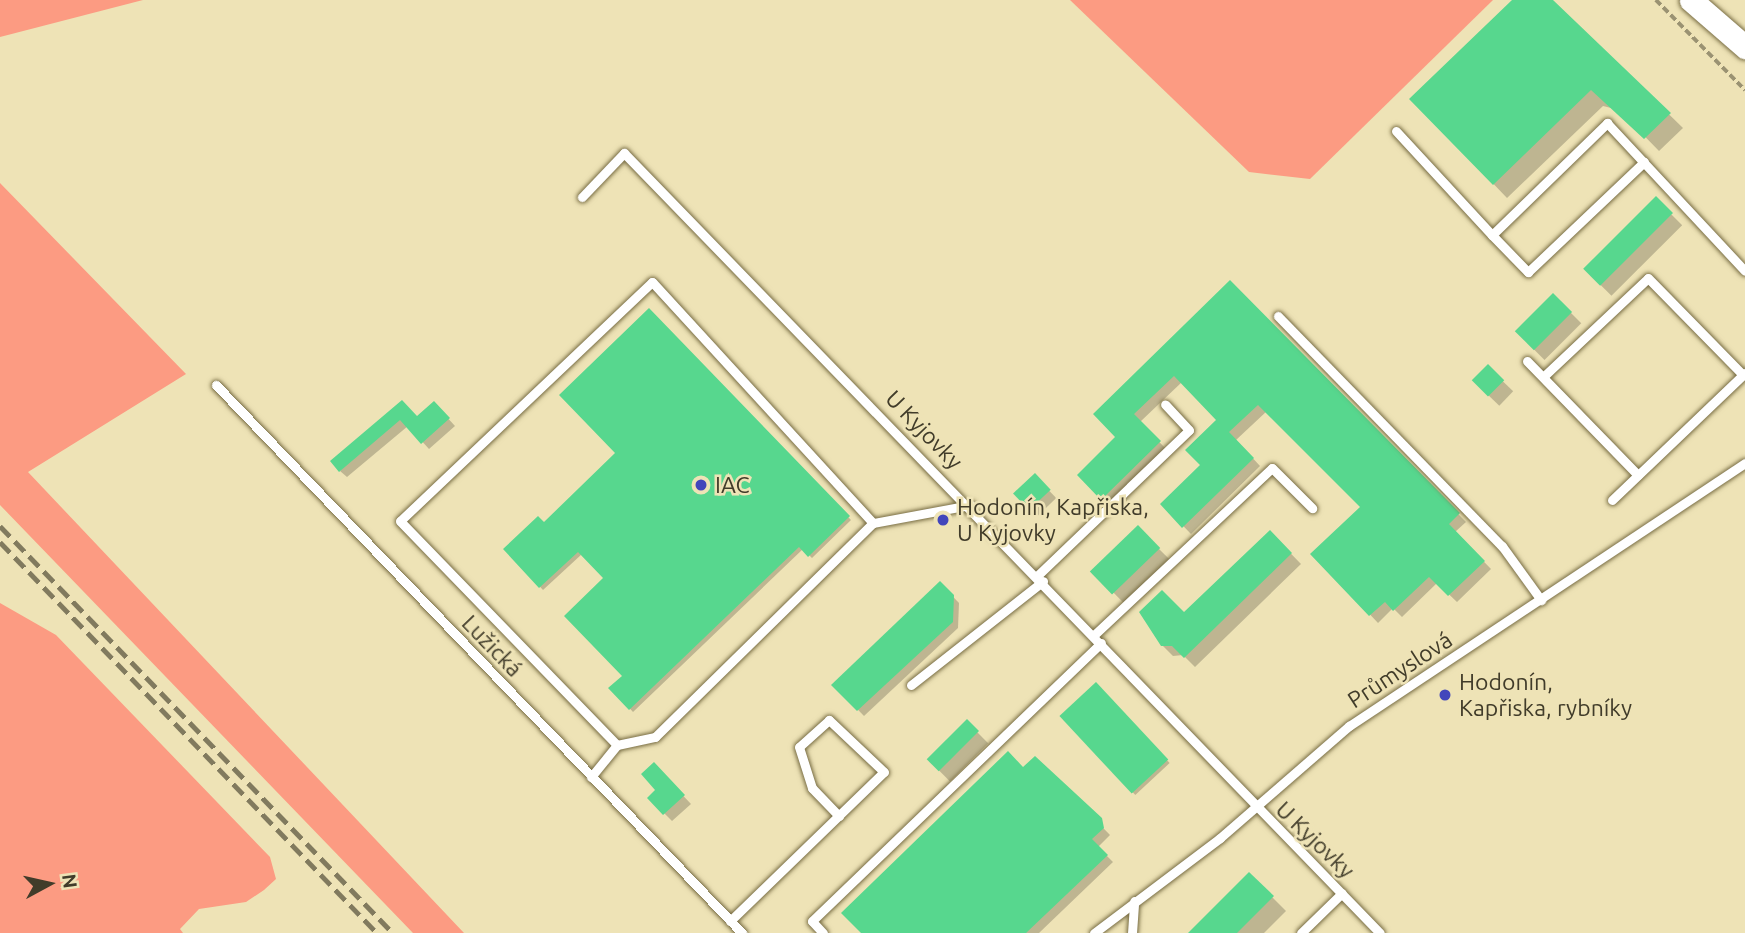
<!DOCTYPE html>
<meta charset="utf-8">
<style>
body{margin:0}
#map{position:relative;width:1745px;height:933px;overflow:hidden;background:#eee3b6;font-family:Ubuntu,sans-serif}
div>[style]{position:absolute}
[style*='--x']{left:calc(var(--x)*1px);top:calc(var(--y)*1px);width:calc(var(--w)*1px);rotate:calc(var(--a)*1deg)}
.green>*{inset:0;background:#fc9b82}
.shadow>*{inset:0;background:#0003;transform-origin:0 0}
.building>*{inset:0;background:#57d78e;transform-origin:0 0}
.path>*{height:3.5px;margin-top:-1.75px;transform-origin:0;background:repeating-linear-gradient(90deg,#9a9272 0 7px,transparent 0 10.5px)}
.roads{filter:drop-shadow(0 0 2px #786d44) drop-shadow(0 0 2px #786d44)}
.service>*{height:9px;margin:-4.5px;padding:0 4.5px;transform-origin:4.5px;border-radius:4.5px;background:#fff}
.tertiary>*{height:23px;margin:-11.5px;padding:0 11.5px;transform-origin:11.5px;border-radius:11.5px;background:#fff}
.rail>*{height:5px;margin-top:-2.5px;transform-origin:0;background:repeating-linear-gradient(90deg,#817a5e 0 14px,transparent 0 21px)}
.dots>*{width:19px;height:19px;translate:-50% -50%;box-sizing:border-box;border:4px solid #eee3b6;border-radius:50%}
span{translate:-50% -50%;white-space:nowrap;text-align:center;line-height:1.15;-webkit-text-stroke:5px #eee3b6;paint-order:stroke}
.street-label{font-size:23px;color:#413c2a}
.poi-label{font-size:23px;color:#413c2a}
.left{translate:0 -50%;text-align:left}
.north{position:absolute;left:14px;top:849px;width:70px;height:70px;-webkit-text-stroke:5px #eee3b6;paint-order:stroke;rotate:82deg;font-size:19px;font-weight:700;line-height:28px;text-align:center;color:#413c2a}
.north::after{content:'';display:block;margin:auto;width:24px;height:32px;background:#413c2a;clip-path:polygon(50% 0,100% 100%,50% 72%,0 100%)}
</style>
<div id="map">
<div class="green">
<i style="clip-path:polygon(0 0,143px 0,0 37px)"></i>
<i style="clip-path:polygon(1070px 0,1493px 0,1310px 179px,1249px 172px)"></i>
<i style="clip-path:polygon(0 183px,186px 374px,28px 472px,464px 933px,413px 933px,0 505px)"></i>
<i style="clip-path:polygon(0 603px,56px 635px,270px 857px,276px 879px,264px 890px,246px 902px,199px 909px,180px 929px,183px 933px,0 933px)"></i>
</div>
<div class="shadow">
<i style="clip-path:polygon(1514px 0,1552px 0,1683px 128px,1659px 151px,1619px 110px,1603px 106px,1507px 198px,1412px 99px)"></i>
<i style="left:1656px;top:199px;width:37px;height:100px;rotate:45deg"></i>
<i style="clip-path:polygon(1230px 283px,1466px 522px,1455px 532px,1491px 569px,1457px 602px,1437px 583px,1402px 617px,1393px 608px,1378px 623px,1313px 554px,1362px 507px,1267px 411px,1236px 440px,1260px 466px,1191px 534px,1162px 504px,1202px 465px,1218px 420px,1182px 382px,1140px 422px,1167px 450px,1109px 506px,1079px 475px,1117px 437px,1095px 414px)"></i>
<i style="left:1553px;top:295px;width:40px;height:52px;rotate:45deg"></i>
<i style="clip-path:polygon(649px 310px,851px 520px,812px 558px,803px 549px,633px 712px,611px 688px,624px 676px,605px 578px,582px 554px,543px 590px,505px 549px,544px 524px,617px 453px)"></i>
<i style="left:1488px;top:367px;width:35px;height:20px;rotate:44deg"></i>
<i style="clip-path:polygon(402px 402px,417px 418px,434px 403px,455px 426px,429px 449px,408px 426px,347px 477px,340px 471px)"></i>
<i style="left:1034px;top:475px;width:32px;height:26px;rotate:46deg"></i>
<i style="left:1138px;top:528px;width:44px;height:63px;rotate:45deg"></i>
<i style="clip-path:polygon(1270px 532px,1301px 564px,1195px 667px,1183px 655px,1173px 656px,1162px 645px,1184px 615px)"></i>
<i style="clip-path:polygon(940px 583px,959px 603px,958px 628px,864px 716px,834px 685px)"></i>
<i style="left:1096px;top:684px;width:108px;height:47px;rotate:47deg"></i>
<i style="left:967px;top:722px;width:30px;height:54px;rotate:45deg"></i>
<i style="clip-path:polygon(1035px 758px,1110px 835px,1098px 847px,1113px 862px,1039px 933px,863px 933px)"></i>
<i style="clip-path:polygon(654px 765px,691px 804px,672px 821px,649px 798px,658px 790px)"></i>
<i style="clip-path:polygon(1249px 874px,1286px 911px,1264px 933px,1190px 933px)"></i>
</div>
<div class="building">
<i style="clip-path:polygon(1512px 0,1553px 0,1671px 113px,1644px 139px,1591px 90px,1493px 185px,1409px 99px)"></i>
<i style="left:1656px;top:196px;width:24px;height:103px;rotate:45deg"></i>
<i style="clip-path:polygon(1230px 280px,1460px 513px,1449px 524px,1485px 561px,1448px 596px,1429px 577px,1393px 611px,1385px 602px,1369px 616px,1310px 554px,1360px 507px,1258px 405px,1229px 432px,1254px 458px,1182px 528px,1160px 504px,1200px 465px,1185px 450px,1216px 420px,1174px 376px,1134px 414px,1161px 441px,1101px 500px,1077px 475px,1115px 437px,1093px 414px)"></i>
<i style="left:1553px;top:293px;width:27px;height:54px;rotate:45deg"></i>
<i style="clip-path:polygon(649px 308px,850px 516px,808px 557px,799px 547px,629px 710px,608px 688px,622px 676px,564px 616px,603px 578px,578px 552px,539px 588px,503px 549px,538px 516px,544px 522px,615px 453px,559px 395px)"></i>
<i style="left:1488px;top:364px;width:23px;height:23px;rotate:45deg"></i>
<i style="clip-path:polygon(402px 400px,417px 416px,434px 401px,450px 418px,421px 444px,400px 420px,339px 472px,330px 461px)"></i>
<i style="left:1035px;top:473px;width:23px;height:30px;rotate:47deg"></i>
<i style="left:1138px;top:525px;width:32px;height:67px;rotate:46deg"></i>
<i style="clip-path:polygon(1270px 530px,1292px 553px,1184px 658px,1172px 646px,1161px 646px,1139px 612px,1162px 590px,1184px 612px)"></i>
<i style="clip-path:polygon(940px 581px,954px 595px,953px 622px,857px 711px,831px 685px)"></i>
<i style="left:1096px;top:682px;width:106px;height:50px;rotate:47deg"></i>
<i style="left:967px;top:719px;width:17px;height:57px;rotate:45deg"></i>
<i style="clip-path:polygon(1008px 751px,1023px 767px,1035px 756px,1102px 818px,1104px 828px,1092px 839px,1108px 855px,1026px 933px,861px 933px,841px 913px)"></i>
<i style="clip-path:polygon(654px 762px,685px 795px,663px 815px,647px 798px,655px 790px,641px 774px)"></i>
<i style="clip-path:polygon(1249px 872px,1274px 896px,1237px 933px,1188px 933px)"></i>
</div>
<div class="path">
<i style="--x:1656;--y:0;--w:127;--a:45.3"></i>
</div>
<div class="roads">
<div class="service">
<i style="--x:1396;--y:131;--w:142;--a:47.3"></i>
<i style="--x:1492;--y:235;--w:161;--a:-44.2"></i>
<i style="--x:1607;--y:123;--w:202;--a:47"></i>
<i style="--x:582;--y:197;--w:61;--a:-46.3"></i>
<i style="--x:624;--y:153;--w:1086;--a:45.9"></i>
<i style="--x:1492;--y:235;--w:52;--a:45.8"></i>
<i style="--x:1528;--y:272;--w:160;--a:-43.5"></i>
<i style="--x:1278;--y:316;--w:321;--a:45.8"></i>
<i style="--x:1502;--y:546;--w:67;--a:54.2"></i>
<i style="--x:1527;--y:361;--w:159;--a:45.8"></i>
<i style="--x:1543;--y:377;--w:144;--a:-43.3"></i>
<i style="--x:1648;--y:278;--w:136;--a:45.6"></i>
<i style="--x:216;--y:385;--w:760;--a:46.17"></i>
<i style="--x:1612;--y:500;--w:184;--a:-43.7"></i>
<i style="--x:873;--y:523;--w:327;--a:-132.5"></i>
<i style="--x:652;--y:282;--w:347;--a:136.5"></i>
<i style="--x:400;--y:521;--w:312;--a:45.9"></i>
<i style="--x:617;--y:745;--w:39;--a:-12"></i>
<i style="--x:655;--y:737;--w:305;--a:-44.5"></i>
<i style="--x:873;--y:523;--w:99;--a:-10.5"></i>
<i style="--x:1038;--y:575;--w:209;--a:-43.8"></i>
<i style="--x:1189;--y:430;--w:35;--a:-133"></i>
<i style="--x:1094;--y:635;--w:244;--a:-43.2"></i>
<i style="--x:1272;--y:468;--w:57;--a:45"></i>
<i style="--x:911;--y:685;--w:168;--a:-38.2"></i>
<i style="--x:591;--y:777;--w:41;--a:-50.9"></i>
<i style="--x:730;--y:921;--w:214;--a:-44.1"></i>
<i style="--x:884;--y:772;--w:76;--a:-136.6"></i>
<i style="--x:829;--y:720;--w:40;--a:138"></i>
<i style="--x:799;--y:747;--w:43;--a:72.4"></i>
<i style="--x:812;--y:788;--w:39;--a:46"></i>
<i style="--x:823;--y:933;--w:16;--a:-133"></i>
<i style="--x:812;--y:921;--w:401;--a:-43.9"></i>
<i style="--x:1094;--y:933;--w:158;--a:-37"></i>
<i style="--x:1220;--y:838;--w:171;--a:-41"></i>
<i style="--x:1349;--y:726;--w:475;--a:-33.6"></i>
<i style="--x:1132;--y:933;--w:32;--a:-86"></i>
<i style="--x:1301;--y:933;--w:57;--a:-44.3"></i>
</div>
<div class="tertiary">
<i style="--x:1691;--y:0;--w:72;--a:41"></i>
</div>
</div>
<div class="rail">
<i style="--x:0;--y:526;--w:566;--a:46"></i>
<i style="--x:0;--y:542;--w:543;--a:46.04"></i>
</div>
<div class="dots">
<i style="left:701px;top:485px;background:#4246bb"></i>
<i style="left:943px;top:520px;background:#4246bb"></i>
<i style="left:1445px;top:695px;background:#4246bb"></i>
</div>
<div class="street-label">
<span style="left:924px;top:430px;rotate:46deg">U Kyjovky</span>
<span style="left:492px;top:646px;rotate:46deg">Lužická</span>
<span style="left:1400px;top:670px;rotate:-33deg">Průmyslová</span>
<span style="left:1315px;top:840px;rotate:44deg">U Kyjovky</span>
</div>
<div class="poi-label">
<span class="left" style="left:715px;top:485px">IAC</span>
<span class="left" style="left:957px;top:520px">Hodonín, Kapřiska,<br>U Kyjovky</span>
<span class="left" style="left:1459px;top:695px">Hodonín,<br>Kapřiska, rybníky</span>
</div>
<div class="north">N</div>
</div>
